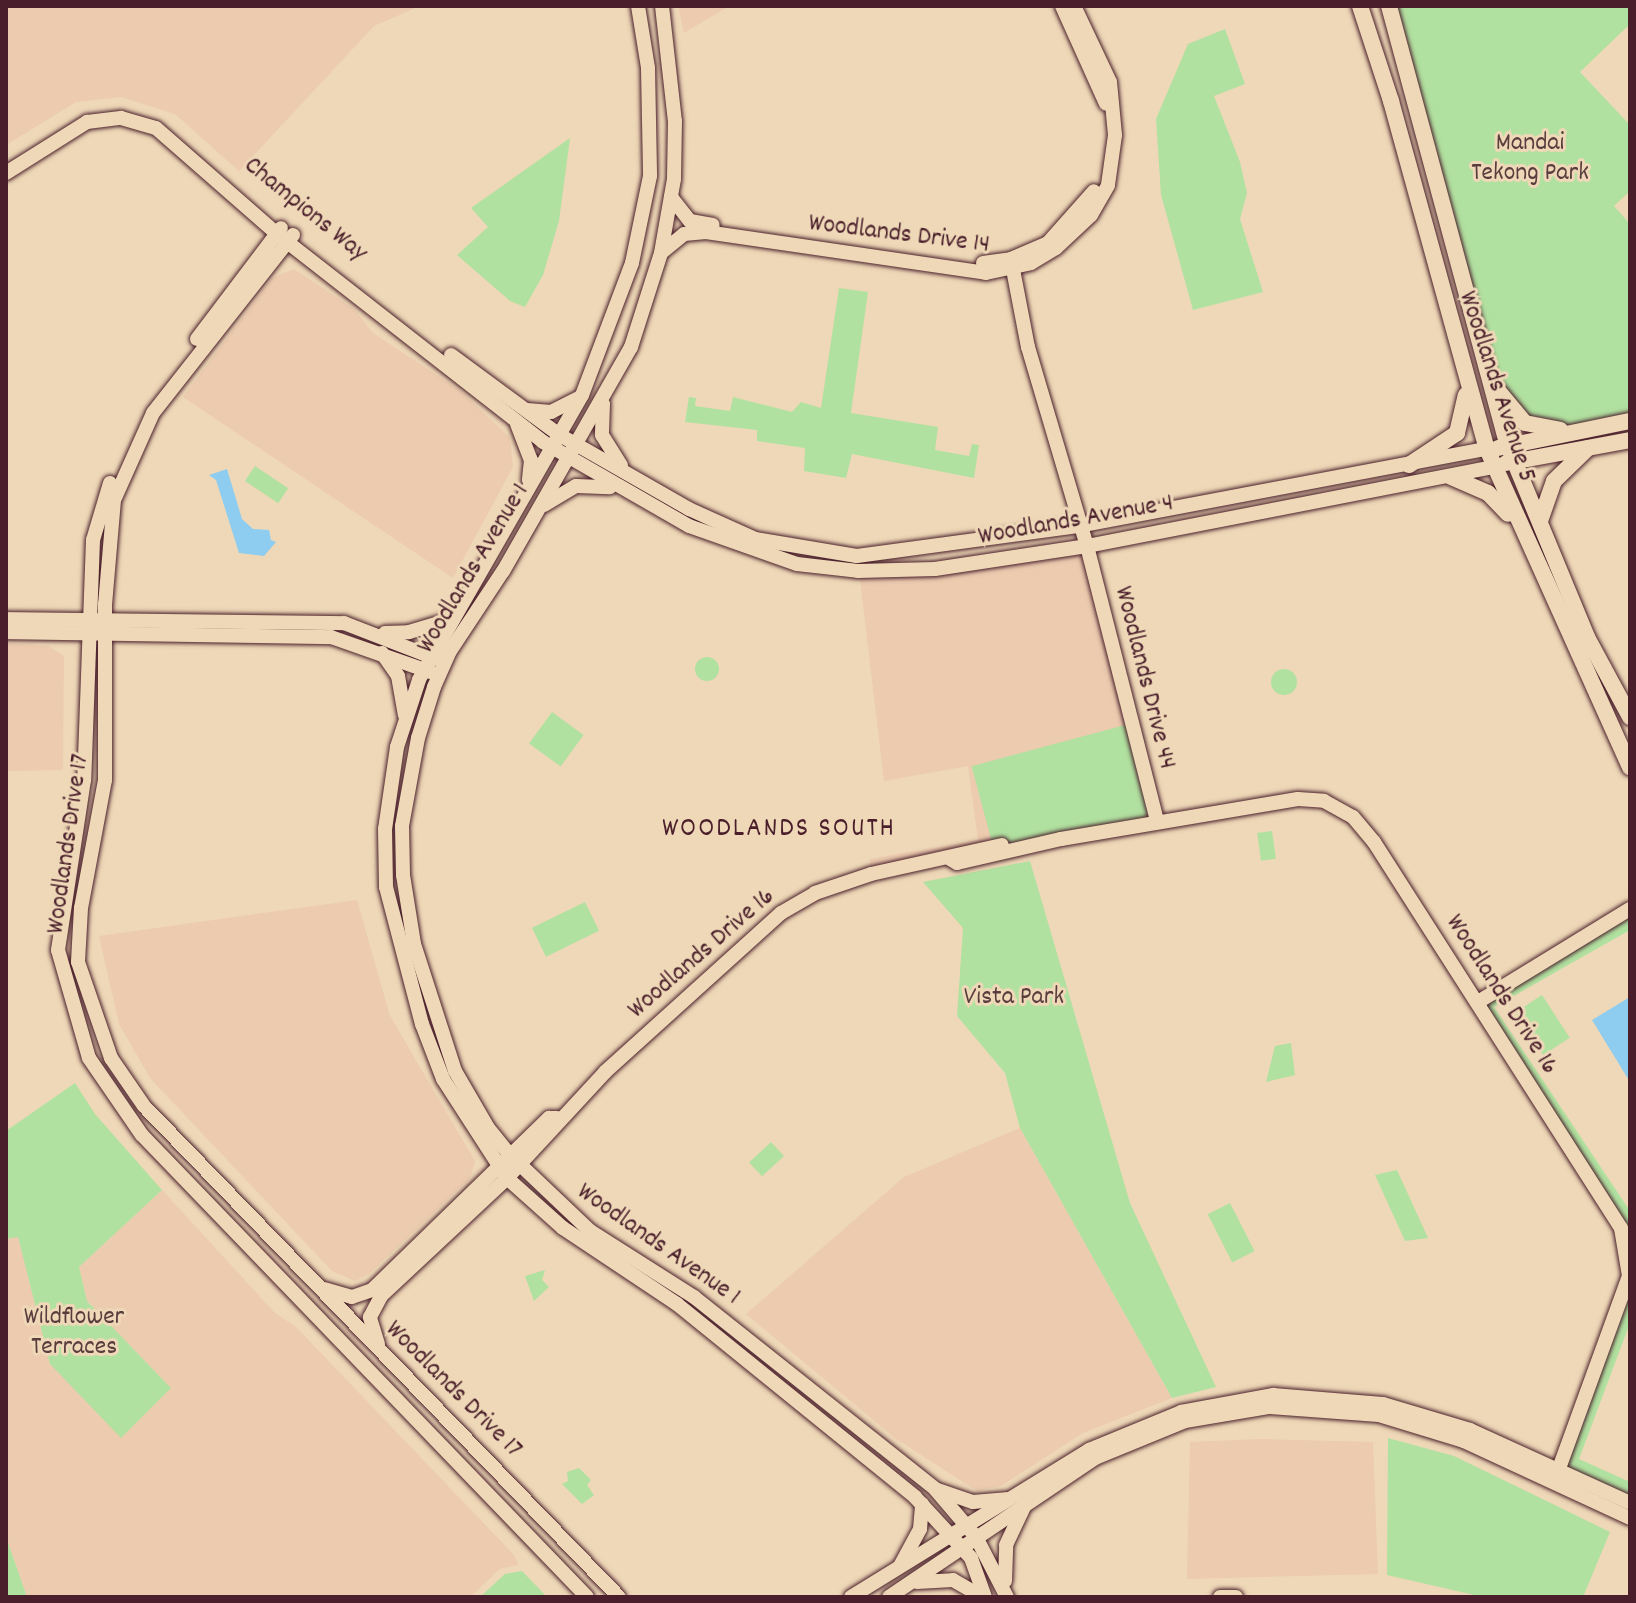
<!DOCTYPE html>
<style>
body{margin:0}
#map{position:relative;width:1636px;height:1603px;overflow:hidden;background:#eed8b7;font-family:Dekko,sans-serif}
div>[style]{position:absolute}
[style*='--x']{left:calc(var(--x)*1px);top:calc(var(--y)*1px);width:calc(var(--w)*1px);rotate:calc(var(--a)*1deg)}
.built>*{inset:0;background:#eccbaf}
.green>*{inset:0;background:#b1e1a0;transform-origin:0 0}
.round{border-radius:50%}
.water>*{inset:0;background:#8ecdef}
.roads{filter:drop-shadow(0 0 2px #4a1f2b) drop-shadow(0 0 2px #4a1f2b)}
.minor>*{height:14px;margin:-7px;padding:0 7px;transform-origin:7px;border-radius:7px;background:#eed8b7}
.major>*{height:16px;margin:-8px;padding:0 8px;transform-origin:8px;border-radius:8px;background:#eed8b7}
span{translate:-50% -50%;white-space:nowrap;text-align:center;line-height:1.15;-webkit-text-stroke:6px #eed8b7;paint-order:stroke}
.park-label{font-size:26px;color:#593c3d}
.street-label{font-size:26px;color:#4a1f2b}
.neighbourhood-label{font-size:28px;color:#4a1f2b;letter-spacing:2px}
.frame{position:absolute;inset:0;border:8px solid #4a1f2b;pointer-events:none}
</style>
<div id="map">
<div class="built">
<i style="clip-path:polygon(6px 6px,420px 6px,374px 26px,239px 171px,175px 114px,121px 97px,76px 102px,6px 145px)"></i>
<i style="clip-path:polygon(678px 6px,729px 6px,684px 33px)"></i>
<i style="clip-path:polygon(294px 269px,354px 309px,373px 333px,461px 391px,510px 438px,513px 467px,453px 578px,183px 397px,272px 278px)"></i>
<i style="clip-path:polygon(1086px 546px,1157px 821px,871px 874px,870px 859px,978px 840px,968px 766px,884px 781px,859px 571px)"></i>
<i style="clip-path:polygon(6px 643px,49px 646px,64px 656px,63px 770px,6px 771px)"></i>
<i style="clip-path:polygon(357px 900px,390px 1016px,475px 1161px,470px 1178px,370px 1273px,355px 1281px,332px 1271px,150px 1078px,119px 1024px,99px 936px)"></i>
<i style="clip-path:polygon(1020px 1128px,1172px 1398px,1083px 1433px,1001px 1486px,977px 1491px,895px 1438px,746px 1314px,904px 1177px)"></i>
<i style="clip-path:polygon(162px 1190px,275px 1313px,296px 1327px,514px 1555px,518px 1565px,500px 1569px,470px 1597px,27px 1597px,6px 1537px,6px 1239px,18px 1236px,50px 1365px,171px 1388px,87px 1301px,79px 1267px)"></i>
<i style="clip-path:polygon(1259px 1439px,1373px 1442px,1378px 1574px,1187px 1579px,1190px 1442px)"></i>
</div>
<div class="green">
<i style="clip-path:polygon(1389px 6px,1630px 6px,1630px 24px,1580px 72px,1630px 125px,1630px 191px,1614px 206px,1630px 224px,1630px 420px,1581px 430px,1533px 427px,1486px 375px)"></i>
<i style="clip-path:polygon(1225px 29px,1245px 84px,1214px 96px,1240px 162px,1247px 193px,1240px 219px,1263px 292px,1193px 310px,1161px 195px,1156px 119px,1188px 44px)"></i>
<i style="clip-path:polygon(570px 138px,559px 221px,543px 275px,525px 307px,510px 301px,457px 255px,488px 227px,471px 208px)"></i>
<i style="clip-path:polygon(839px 288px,868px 292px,851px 413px,938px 427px,935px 450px,969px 456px,972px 444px,979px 445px,974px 478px,852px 454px,846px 478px,804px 471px,805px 448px,757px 441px,757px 430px,685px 422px,689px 397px,696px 398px,695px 406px,730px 411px,733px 397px,792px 412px,801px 402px,821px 408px)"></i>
<i style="left:255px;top:466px;width:40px;height:18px;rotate:34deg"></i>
<i class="round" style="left:695px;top:657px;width:24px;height:24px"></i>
<i class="round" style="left:1271px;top:669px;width:26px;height:26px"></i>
<i style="left:552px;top:712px;width:39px;height:39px;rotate:36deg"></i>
<i style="left:1129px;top:724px;width:99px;height:163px;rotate:75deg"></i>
<i style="left:1272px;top:831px;width:28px;height:15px;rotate:82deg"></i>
<i style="clip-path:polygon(1030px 861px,1130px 1203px,1216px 1387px,1172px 1398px,1020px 1128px,1005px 1073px,957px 1016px,963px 928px,923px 882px)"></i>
<i style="left:585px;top:902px;width:32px;height:59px;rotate:64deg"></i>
<i style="clip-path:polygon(1630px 909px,1630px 930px,1494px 1007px,1630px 1211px,1630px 1323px,1579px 1459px,1630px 1482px,1630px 1501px,1560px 1469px,1623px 1299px,1626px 1229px,1478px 1002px)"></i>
<i style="left:1542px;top:995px;width:51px;height:32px;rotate:57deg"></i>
<i style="clip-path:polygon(1291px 1043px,1295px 1075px,1266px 1082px,1275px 1046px)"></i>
<i style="clip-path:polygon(75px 1083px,95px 1114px,162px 1190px,79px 1267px,87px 1301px,171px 1388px,121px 1438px,50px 1364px,18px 1237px,6px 1239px,6px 1131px)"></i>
<i style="left:771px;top:1142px;width:19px;height:30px;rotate:47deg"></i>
<i style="clip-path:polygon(1397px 1170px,1428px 1238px,1405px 1241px,1375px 1175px)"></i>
<i style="left:1230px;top:1203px;width:54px;height:25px;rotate:63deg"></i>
<i style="clip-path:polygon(545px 1270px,542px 1280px,549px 1287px,534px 1301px,525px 1276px)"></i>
<i style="clip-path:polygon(1388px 1438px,1454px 1456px,1610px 1532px,1583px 1597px,1483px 1597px,1387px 1575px)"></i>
<i style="clip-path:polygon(579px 1468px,591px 1480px,587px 1485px,594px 1495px,582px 1504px,562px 1484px,568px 1481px,567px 1472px)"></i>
<i style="clip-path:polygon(6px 1537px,27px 1597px,6px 1597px)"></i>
<i style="clip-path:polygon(522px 1571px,547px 1597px,480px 1597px,505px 1574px)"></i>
</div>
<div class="water">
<i style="clip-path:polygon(227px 469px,242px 519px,253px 529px,269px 530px,271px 540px,276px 542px,264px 556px,239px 553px,216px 480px,209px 475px)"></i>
<i style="clip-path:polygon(1630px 997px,1628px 1028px,1630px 1082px,1592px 1020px)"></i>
</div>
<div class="roads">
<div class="minor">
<i style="--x:638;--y:6;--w:63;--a:80.8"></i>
<i style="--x:648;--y:68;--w:108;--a:88.9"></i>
<i style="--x:650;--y:176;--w:89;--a:101.7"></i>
<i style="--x:632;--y:263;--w:141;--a:110.7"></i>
<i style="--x:582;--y:395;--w:328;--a:119.8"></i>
<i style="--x:419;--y:680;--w:71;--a:108.2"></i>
<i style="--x:397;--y:747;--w:83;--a:98.3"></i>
<i style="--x:385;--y:829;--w:58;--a:89"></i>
<i style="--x:386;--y:887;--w:142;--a:75.3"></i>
<i style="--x:422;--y:1024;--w:59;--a:69.1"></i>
<i style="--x:443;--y:1079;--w:118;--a:57.1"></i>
<i style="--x:507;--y:1178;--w:75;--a:41.8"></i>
<i style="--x:563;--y:1228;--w:137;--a:33.7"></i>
<i style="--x:677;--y:1304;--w:306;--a:39"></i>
<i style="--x:915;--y:1497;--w:83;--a:47.4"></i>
<i style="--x:971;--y:1558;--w:41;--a:70.3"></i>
<i style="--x:662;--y:6;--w:116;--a:83.6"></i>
<i style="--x:675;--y:121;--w:58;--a:91"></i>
<i style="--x:674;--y:179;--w:75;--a:100"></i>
<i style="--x:661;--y:253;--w:99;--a:107.7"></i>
<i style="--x:631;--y:347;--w:258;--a:119.7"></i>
<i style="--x:503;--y:571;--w:96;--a:123.5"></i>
<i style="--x:450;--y:651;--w:39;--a:114"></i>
<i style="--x:434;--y:687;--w:53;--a:107.4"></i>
<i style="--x:418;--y:738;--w:89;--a:100.3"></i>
<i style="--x:402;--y:826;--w:49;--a:88.8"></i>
<i style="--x:403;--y:875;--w:70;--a:80.9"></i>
<i style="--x:414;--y:944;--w:133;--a:72.1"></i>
<i style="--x:455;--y:1071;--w:66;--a:59.9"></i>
<i style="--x:488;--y:1128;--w:36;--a:51"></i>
<i style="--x:511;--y:1156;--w:109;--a:43.5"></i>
<i style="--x:590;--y:1231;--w:123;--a:32.4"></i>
<i style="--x:694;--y:1297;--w:308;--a:38.5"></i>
<i style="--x:935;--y:1489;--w:63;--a:49.5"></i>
<i style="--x:976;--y:1537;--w:68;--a:62.7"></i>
<i style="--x:1062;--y:6;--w:107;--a:65.8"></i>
<i style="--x:6;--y:173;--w:96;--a:-32.2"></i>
<i style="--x:87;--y:122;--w:34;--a:-7"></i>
<i style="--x:121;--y:118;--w:36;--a:16"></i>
<i style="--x:156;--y:128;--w:161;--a:41.2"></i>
<i style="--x:277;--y:234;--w:338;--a:38"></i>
<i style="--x:543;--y:442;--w:168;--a:29.9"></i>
<i style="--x:689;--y:526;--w:114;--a:19.4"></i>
<i style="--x:797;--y:564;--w:61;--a:6.5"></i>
<i style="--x:858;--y:571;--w:77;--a:-1.5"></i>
<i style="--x:935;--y:569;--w:154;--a:-8.6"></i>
<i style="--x:1087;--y:546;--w:414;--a:-11"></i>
<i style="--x:671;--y:197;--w:31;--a:52"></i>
<i style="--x:690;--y:221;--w:23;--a:10"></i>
<i style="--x:293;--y:235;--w:226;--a:128.2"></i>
<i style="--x:153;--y:413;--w:95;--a:114.1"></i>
<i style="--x:114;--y:500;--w:104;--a:94.9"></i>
<i style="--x:105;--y:604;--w:176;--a:90"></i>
<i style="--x:105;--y:780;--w:130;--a:100.6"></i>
<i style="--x:81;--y:908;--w:54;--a:93.2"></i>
<i style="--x:78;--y:962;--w:102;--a:71"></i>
<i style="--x:111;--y:1058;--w:58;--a:55.5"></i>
<i style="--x:144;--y:1106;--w:683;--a:45.95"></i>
<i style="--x:662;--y:252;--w:28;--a:-39"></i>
<i style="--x:684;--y:234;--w:22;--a:-5"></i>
<i style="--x:706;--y:232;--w:283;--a:8.3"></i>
<i style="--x:986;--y:273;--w:46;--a:-12.5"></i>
<i style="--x:1031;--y:263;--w:29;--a:-31"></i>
<i style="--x:1056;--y:248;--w:48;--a:-43.3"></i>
<i style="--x:1091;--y:215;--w:34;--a:-60"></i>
<i style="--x:1108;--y:185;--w:50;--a:-82"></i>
<i style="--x:1115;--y:135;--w:53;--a:-95.4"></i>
<i style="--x:1110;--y:82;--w:84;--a:-115.3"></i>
<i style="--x:1011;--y:259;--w:90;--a:79.1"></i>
<i style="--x:1028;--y:347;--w:208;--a:73.5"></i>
<i style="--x:1087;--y:546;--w:284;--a:75.7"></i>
<i style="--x:983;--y:263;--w:28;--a:-8"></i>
<i style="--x:1011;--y:259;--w:40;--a:-23.4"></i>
<i style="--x:1048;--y:243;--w:69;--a:-48.5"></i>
<i style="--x:197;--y:339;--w:139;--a:-52.9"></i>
<i style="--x:451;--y:355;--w:133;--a:36.4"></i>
<i style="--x:558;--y:434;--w:151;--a:29.8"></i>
<i style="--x:689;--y:509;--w:72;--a:24.4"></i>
<i style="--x:755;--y:539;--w:103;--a:9.5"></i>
<i style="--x:857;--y:556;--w:223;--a:-7.7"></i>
<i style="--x:1078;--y:526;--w:416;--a:-10.7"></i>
<i style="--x:603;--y:404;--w:31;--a:92"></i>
<i style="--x:602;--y:435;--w:36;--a:58"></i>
<i style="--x:527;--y:410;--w:24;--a:5"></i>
<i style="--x:551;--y:412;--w:30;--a:-27"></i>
<i style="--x:517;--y:424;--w:39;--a:69"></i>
<i style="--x:531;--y:460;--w:20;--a:96"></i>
<i style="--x:110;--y:483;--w:59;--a:106.6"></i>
<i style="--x:93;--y:540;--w:240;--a:92.1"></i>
<i style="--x:84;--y:780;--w:172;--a:98.7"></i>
<i style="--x:58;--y:950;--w:112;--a:74"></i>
<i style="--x:89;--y:1058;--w:93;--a:55.5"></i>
<i style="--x:142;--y:1135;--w:641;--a:46.07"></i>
<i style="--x:544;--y:505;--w:37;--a:-31"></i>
<i style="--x:576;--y:486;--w:34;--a:2"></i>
<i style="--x:6;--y:619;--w:338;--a:0.7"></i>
<i style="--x:344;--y:623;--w:100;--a:21.2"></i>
<i style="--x:6;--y:632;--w:325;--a:0.9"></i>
<i style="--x:331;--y:637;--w:106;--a:19.3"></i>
<i style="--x:385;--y:633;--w:24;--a:-2"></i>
<i style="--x:409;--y:632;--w:42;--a:-16.7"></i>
<i style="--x:382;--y:653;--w:28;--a:55"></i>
<i style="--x:398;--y:676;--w:40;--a:80"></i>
<i style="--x:950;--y:859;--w:8;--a:30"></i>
<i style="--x:957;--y:863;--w:107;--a:-13"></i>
<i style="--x:1061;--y:839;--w:240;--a:-9.6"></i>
<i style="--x:1298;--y:799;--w:26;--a:4"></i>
<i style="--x:1324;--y:801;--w:33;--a:29"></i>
<i style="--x:1353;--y:817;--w:33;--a:50"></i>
<i style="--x:1374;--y:842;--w:458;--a:57.4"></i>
<i style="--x:1621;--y:1228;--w:49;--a:80.5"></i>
<i style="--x:1629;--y:1276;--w:219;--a:110"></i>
<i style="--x:1478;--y:1002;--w:178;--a:-31.5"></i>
<i style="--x:324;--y:1289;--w:29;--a:16"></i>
<i style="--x:352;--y:1297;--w:21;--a:-19"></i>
<i style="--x:372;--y:1290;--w:247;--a:-44.2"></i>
<i style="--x:549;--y:1118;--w:8;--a:0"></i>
<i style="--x:378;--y:1344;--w:28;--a:-107"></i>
<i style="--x:370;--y:1317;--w:24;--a:-62"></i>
<i style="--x:381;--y:1296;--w:173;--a:-43.1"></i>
<i style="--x:507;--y:1178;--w:144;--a:-47.2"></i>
<i style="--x:605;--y:1072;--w:237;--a:-42.1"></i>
<i style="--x:781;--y:913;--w:39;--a:-30"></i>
<i style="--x:815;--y:893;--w:59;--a:-18.7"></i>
<i style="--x:871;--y:874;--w:134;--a:-12.5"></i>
<i style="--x:938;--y:1490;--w:37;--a:19"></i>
<i style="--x:973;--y:1502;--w:33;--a:-5"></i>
<i style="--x:900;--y:1566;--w:42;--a:-61.6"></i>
<i style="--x:920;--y:1529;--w:25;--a:-85"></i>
<i style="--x:1005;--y:1581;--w:36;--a:-88"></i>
<i style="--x:1006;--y:1545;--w:42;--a:-64.7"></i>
<i style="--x:917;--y:1582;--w:36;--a:-3"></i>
<i style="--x:953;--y:1580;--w:34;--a:30"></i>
<i style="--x:851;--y:1597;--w:280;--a:-31.7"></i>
<i style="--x:1089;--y:1450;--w:100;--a:-22.4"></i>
<i style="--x:1181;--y:1412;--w:94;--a:-10.5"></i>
<i style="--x:1273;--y:1395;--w:110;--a:4.7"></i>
<i style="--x:1383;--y:1404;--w:91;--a:16.6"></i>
<i style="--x:1470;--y:1430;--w:176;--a:24.5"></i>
<i style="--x:889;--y:1597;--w:249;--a:-34"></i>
<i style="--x:1095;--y:1458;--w:97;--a:-22.3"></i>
<i style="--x:1185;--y:1421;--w:86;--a:-9.4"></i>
<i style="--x:1270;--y:1407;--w:109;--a:4.2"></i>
<i style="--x:1379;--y:1415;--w:89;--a:17"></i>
<i style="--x:1464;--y:1441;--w:183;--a:24.9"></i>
<i style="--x:1220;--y:1597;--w:16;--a:0"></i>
</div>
<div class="major">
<i style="--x:1360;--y:6;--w:100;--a:71.9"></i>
<i style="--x:1391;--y:101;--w:361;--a:74.6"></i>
<i style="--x:1487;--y:449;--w:349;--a:65.8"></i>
<i style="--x:1389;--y:6;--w:456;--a:74.9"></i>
<i style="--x:1508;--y:446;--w:207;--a:67.5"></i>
<i style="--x:1587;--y:637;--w:91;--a:61.7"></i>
<i style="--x:1494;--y:386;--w:48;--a:50"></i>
<i style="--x:1525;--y:423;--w:36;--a:11"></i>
<i style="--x:1498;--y:448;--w:135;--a:-11.6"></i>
<i style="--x:1506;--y:463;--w:126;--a:-10.5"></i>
<i style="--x:1409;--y:465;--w:58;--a:-33.7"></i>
<i style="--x:1457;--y:433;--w:39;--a:-77"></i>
<i style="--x:1451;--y:477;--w:40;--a:23.4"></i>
<i style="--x:1488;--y:493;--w:29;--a:46"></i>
<i style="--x:1540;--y:521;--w:42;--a:-70.7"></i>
<i style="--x:1554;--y:481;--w:47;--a:-44.1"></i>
</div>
</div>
<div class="park-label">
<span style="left:1530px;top:159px">Mandai<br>Tekong Park</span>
<span style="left:1014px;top:998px">Vista Park</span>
<span style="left:74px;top:1333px">Wildflower<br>Terraces</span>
</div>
<div class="street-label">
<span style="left:305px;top:210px;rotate:39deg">Champions Way</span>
<span style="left:899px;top:235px;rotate:7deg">Woodlands Drive 14</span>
<span style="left:1496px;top:387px;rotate:72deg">Woodlands Avenue 5</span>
<span style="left:1076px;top:521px;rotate:-10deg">Woodlands Avenue 4</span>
<span style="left:474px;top:569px;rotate:-59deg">Woodlands Avenue 1</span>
<span style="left:1144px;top:678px;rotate:76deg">Woodlands Drive 44</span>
<span style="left:69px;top:844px;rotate:-82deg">Woodlands Drive 17</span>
<span style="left:702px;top:954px;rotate:-41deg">Woodlands Drive 16</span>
<span style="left:1501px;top:995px;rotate:57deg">Woodlands Drive 16</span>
<span style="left:658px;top:1245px;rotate:35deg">Woodlands Avenue 1</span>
<span style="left:453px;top:1390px;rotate:45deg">Woodlands Drive 17</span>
</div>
<div class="neighbourhood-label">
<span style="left:779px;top:830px">WOODLANDS SOUTH</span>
</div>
<div class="frame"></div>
</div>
